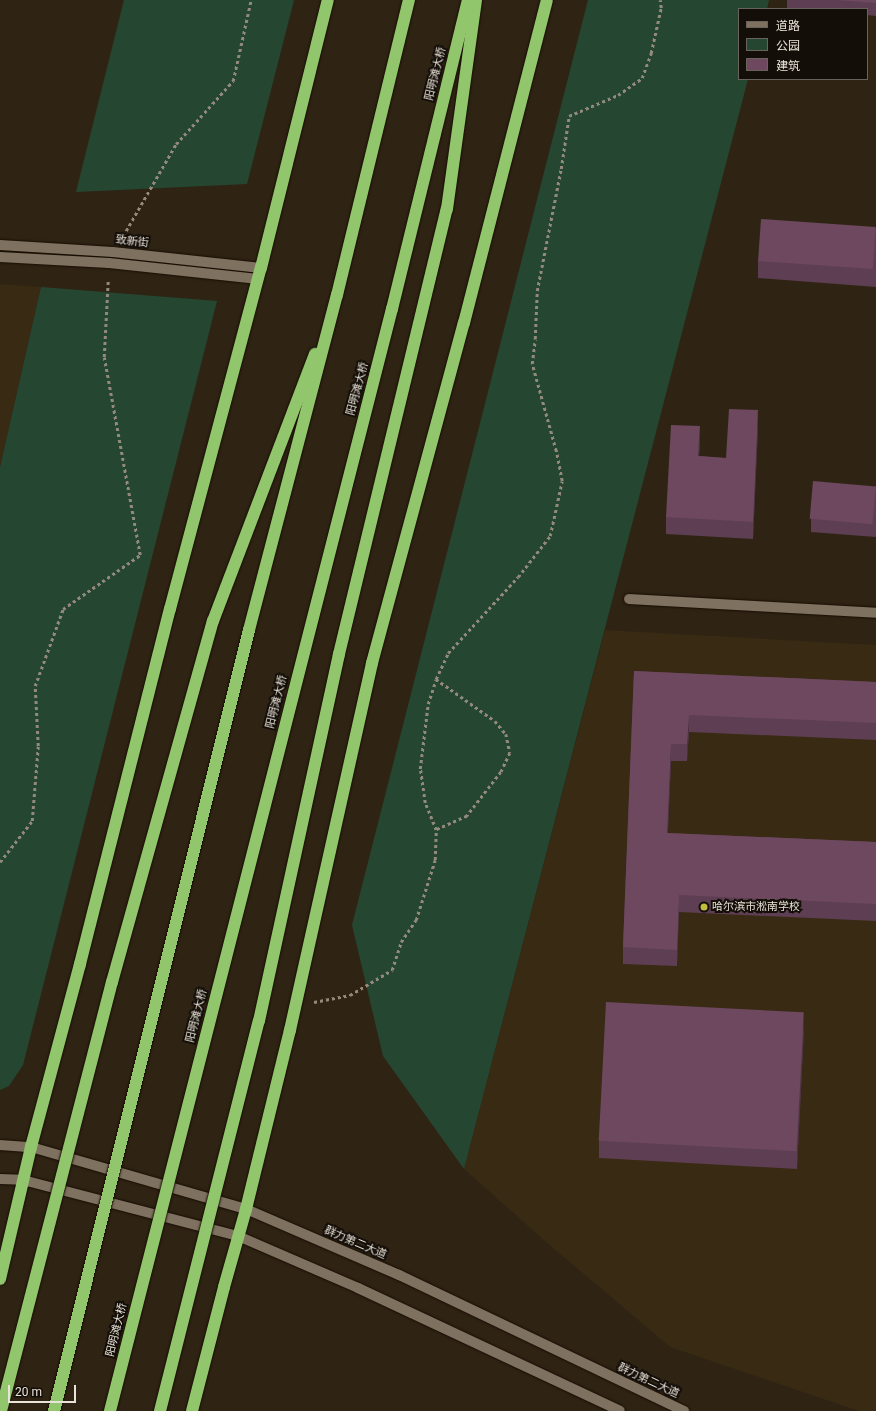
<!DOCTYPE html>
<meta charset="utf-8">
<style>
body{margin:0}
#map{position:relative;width:876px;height:1411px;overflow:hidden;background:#2f2414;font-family:Roboto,"Noto Sans SC",sans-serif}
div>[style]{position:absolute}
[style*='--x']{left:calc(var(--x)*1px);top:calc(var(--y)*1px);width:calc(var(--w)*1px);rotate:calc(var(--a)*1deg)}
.built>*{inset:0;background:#382a13}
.green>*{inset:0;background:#254731}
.path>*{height:2.5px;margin-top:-1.25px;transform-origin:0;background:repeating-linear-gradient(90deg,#938a7d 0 3px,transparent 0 6px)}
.roads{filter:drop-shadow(0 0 1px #170d01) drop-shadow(0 0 1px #170d01)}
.street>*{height:10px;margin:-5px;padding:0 5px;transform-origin:5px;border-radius:5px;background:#7e715f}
.secondary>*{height:10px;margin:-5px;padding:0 5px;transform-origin:5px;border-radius:5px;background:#7e715f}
.highway>*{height:12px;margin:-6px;padding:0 6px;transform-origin:6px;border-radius:6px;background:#92c66d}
.bridges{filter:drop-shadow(0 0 1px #170d01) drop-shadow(0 0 1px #170d01)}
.highway-bridge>*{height:12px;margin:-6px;padding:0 6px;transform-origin:6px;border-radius:6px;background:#92c66d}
.wall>*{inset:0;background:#5e3e52}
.shaded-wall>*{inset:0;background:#4c3242}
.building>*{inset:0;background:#6d485f;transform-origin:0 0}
.dots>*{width:11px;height:11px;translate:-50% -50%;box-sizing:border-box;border:2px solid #130e08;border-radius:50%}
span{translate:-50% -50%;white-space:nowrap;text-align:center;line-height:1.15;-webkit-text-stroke:4px #130e08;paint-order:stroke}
.street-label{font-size:11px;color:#eae3d9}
.poi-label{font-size:11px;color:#eae3d9}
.left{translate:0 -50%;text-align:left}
.legend{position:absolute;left:738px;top:8px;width:130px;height:72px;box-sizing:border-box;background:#130e08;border:1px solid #69635c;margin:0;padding:5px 7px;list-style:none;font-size:12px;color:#eae3d9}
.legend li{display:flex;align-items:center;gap:8px;height:20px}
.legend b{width:20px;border:1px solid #69635c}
.scale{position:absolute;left:8px;top:1385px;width:68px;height:18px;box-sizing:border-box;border:2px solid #eae3d9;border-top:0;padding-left:5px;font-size:12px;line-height:14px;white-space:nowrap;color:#eae3d9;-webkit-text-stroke:3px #130e08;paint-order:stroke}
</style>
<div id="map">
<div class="built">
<i style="clip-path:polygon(0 284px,41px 287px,0 467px)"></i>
<i style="clip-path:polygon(605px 630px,876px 645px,876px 1411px,859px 1411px,670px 1347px,545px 1241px,464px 1169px)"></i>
</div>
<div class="green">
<i style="clip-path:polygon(124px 0,294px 0,247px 184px,76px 192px)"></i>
<i style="clip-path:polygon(588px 0,769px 0,767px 9px,739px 9px,739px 79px,748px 79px,464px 1169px,383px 1056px,352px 925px)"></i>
<i style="clip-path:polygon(41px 287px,217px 301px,23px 1065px,9px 1086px,0 1090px,0 467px)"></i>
</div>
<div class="path">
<i style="--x:123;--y:236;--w:106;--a:-60.1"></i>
<i style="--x:176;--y:144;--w:85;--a:-47.9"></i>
<i style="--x:233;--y:81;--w:83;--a:-77.5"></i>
<i style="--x:436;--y:679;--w:72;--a:35.4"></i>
<i style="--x:495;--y:721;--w:17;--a:50"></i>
<i style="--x:506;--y:734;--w:19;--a:78"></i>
<i style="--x:510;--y:753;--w:21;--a:115"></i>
<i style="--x:501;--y:772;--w:56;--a:127.7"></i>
<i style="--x:467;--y:816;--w:34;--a:156"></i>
<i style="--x:0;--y:862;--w:52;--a:-52"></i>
<i style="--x:32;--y:821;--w:75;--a:-85.4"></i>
<i style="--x:38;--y:746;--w:60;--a:-92.9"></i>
<i style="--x:35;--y:686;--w:82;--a:-70"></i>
<i style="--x:63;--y:609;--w:94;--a:-35"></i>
<i style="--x:140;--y:555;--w:201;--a:-100.3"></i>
<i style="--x:104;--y:357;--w:77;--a:-87"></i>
<i style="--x:314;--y:1002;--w:37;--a:-11"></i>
<i style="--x:350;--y:995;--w:49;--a:-30.8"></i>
<i style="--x:392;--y:970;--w:29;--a:-72"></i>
<i style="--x:401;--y:942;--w:27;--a:-56"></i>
<i style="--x:416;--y:920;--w:63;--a:-72.4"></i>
<i style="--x:435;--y:860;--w:30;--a:-88"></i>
<i style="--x:436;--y:830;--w:29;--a:-112"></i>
<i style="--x:425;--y:803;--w:34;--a:-98"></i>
<i style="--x:420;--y:769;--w:65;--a:-83"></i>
<i style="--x:428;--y:704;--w:26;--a:-72"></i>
<i style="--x:436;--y:679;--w:29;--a:-65"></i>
<i style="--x:448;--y:653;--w:103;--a:-47.4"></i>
<i style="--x:518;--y:577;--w:52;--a:-52"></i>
<i style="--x:550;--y:536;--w:56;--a:-77.7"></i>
<i style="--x:562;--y:481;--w:31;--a:-101"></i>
<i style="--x:556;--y:451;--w:90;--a:-105.4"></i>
<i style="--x:532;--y:364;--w:25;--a:-83"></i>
<i style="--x:535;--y:339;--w:48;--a:-87.6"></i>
<i style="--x:537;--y:291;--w:124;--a:-78.9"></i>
<i style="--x:561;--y:169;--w:54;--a:-81.4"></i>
<i style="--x:569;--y:116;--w:53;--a:-23.2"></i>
<i style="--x:618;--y:95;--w:29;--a:-35"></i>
<i style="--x:642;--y:78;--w:27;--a:-70"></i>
<i style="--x:651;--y:53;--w:46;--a:-77.5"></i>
<i style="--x:661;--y:8;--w:8;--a:-97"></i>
</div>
<div class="roads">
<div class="street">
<i style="--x:629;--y:599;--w:247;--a:3.2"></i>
</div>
<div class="secondary">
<i style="--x:0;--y:245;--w:113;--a:3.5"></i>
<i style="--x:113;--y:252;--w:149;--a:6.2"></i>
<i style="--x:0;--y:257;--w:109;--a:3.2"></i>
<i style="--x:109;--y:263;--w:150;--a:6.1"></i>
<i style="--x:0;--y:1145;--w:31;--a:4"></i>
<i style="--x:31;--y:1147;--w:224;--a:16.1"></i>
<i style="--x:246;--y:1209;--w:167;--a:23.3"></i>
<i style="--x:399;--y:1275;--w:316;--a:25.5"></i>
<i style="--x:0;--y:1179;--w:23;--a:2"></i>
<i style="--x:23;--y:1180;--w:222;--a:14.6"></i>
<i style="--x:238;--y:1236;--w:131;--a:23.4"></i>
<i style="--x:358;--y:1288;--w:289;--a:25.1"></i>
</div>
<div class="highway">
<i style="--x:0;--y:1279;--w:136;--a:-76.8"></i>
<i style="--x:31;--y:1147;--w:189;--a:-75"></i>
<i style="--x:80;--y:964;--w:366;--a:-75.8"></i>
<i style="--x:170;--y:609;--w:353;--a:-75.1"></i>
<i style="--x:261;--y:268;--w:276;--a:-76"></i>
<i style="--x:192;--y:1411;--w:128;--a:-75.5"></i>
<i style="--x:224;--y:1287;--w:81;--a:-74.2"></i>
<i style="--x:246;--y:1209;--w:184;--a:-76.2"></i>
<i style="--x:290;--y:1030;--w:376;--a:-77.4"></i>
<i style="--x:372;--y:663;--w:352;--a:-74.9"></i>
<i style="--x:464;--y:323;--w:333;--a:-75.6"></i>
</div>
</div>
<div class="bridges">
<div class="highway-bridge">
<i style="--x:1;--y:1411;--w:443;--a:-75.5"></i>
<i style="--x:112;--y:982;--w:375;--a:-74.4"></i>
<i style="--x:213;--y:621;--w:286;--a:-69.1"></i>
<i style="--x:54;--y:1411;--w:805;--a:-75.98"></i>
<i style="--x:249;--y:630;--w:346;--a:-75.3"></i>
<i style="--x:337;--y:295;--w:304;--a:-76.3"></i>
<i style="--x:110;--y:1411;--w:1138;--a:-75.65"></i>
<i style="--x:392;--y:309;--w:318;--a:-76.2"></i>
<i style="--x:160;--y:1411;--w:402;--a:-75.8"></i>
<i style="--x:259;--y:1021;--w:376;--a:-77.7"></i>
<i style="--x:339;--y:654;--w:458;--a:-76.4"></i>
<i style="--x:447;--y:209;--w:211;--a:-82.1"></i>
</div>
</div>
<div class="wall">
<i style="clip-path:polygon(787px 0,876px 0,876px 16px,867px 15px,867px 9px,787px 9px)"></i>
<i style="clip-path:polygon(876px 228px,876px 287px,758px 278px,758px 261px)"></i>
<i style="clip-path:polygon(758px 427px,753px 539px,666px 534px,666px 517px,700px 443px,699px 456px,726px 458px)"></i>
<i style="clip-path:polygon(876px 486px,876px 537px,811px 532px,811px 519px)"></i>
<i style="clip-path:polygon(634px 671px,876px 682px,876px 740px,689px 732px,687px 761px,671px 761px,668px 833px,876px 842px,876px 921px,679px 912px,677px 966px,623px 964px,623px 947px)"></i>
<i style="clip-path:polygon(804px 1029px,797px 1169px,599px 1158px,599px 1141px)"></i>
</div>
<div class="shaded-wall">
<i style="clip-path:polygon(758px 410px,758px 427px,753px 539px,753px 522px)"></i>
<i style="clip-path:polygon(700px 426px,700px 443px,698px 473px,698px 456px)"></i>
<i style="clip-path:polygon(689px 715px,689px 732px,687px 761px,687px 744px)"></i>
<i style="clip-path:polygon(671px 744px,671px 761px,667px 850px,667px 833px)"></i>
<i style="clip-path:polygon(679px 895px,679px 912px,677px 966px,677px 950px)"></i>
<i style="clip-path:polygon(804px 1012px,804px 1029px,797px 1169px,797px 1152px)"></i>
</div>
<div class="building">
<i style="clip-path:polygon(836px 0,876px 0,876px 3px)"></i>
<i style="left:761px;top:219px;width:115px;height:42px;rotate:4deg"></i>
<i style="clip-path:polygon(729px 409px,758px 410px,753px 522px,666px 517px,671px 425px,700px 426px,698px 456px,726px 458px)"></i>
<i style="left:813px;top:481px;width:63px;height:38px;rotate:5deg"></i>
<i style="clip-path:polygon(634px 671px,876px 682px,876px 723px,689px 715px,687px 744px,671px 744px,667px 833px,876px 842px,876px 904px,679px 895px,677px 950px,623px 947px)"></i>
<i style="left:606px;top:1002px;width:198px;height:139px;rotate:3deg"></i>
</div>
<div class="dots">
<i style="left:704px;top:907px;background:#c2bd3f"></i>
</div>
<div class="street-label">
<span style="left:436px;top:74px;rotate:-76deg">阳明滩大桥</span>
<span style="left:132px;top:242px;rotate:6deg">致新街</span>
<span style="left:358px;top:389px;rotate:-75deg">阳明滩大桥</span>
<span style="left:277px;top:702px;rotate:-76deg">阳明滩大桥</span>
<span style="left:197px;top:1016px;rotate:-76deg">阳明滩大桥</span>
<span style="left:355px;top:1243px;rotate:23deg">群力第二大道</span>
<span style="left:117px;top:1330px;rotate:-76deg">阳明滩大桥</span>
<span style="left:648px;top:1381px;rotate:25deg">群力第二大道</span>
</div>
<div class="poi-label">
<span class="left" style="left:712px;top:907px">哈尔滨市淞南学校</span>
</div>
<ul class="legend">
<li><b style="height:5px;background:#7e715f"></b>道路</li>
<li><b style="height:11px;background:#254731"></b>公园</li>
<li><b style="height:11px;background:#6d485f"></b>建筑</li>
</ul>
<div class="scale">20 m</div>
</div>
